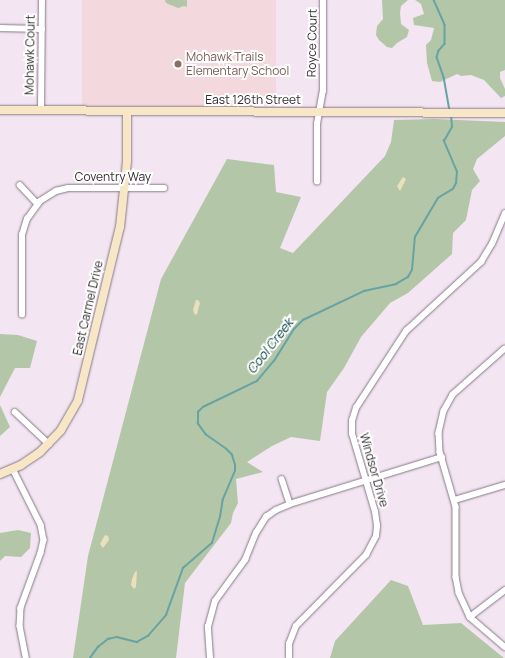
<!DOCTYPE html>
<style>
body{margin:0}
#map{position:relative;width:505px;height:658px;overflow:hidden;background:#f3e5f2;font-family:Manrope,sans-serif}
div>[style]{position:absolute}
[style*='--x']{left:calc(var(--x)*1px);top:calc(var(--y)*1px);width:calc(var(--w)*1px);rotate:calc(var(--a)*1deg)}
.education>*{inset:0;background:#f3d8dd;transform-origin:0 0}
.green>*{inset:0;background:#b3c7a8}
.sand>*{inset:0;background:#eae0bb}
.stream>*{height:1.5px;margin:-0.75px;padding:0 0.75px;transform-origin:0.75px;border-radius:0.75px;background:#68a3a3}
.roads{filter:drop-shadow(0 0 1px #867a86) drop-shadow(0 0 1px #867a86)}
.street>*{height:5.5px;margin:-2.75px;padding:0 2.75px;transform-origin:2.75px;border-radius:2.75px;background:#fff}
.secondary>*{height:8px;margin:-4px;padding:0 4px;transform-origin:4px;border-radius:4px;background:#f8e7c7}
.dots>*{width:11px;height:11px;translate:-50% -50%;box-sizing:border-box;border:2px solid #fff;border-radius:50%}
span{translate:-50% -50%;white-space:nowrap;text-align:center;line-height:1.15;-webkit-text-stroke:4px #fff;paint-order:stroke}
.street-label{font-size:12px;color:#312b30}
.education-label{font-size:12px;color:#785e54}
.left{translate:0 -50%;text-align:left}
.water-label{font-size:13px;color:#023d3d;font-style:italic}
</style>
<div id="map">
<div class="education">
<i style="left:82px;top:0;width:194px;height:108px"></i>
</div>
<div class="green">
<i style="clip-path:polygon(165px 0,187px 0,187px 7px,184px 6px,178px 8px,166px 3px)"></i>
<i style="clip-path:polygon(382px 0,408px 0,401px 6px,400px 13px,401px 24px,409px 30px,407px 37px,397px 43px,392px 48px,387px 47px,379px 40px,376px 35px,377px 26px,383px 19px)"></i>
<i style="clip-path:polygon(415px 0,505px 0,505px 70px,500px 72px,500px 78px,505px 89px,505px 96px,501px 98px,484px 80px,471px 75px,461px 76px,457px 74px,440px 82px,432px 81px,427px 63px,426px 45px,431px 40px,434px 28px,414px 25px,413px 18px,424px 14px,421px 4px)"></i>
<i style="clip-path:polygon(435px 119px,505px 122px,505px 136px,477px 159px,473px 169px,480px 181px,472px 190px,466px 220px,453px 233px,452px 254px,408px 293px,390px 303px,361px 337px,344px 368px,327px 392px,320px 441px,291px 437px,272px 446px,247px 462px,263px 472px,236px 479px,238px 503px,233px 513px,231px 523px,185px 583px,176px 658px,73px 658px,88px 556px,161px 279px,227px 159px,274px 165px,276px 192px,301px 197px,280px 248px,293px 253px,385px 156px,391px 142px,394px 120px)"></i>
<i style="clip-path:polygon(0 334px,18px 335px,37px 341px,30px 368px,15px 368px,0 397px)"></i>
<i style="clip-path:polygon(0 405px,10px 427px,0 436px)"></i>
<i style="clip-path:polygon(18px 530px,31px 533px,30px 548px,21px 557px,5px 556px,0 561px,0 533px)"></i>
<i style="clip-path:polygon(391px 580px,408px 586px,423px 625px,461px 623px,504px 658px,330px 658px,335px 641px)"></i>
</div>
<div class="sand">
<i style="clip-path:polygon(403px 177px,406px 179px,400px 191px,397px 186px)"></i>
<i style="clip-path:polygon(196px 300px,198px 300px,200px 303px,197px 314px,195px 315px,193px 310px)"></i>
<i style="clip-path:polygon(105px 535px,108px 536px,109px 540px,103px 548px,100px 544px)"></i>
<i style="clip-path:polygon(137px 571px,136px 587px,134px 589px,131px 585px,132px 579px,135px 572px)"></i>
</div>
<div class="stream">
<i style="--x:434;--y:0;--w:27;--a:66"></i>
<i style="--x:445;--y:25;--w:19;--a:90"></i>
<i style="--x:445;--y:44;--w:9;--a:131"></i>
<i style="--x:439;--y:51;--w:6;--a:108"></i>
<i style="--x:437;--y:57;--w:21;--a:71"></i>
<i style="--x:444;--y:77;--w:34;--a:80"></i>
<i style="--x:90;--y:658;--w:14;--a:-54"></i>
<i style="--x:98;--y:647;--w:13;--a:-39"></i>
<i style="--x:108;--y:639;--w:9;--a:-13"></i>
<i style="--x:117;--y:637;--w:21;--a:14"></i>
<i style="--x:137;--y:642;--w:13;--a:-29"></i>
<i style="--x:148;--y:636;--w:28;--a:-49"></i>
<i style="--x:166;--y:615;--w:50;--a:-70.1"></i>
<i style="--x:183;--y:568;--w:38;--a:-41"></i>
<i style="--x:212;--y:543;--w:27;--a:-73"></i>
<i style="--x:220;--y:517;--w:18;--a:-81"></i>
<i style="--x:223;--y:499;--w:30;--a:-67"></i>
<i style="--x:235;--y:471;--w:6;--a:-90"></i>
<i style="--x:235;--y:465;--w:10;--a:-107"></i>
<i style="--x:232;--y:455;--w:8;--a:-135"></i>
<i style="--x:226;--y:449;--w:24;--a:-145"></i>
<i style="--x:206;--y:435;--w:14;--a:-126"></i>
<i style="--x:198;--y:424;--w:12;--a:-90"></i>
<i style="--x:198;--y:412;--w:7;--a:-45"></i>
<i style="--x:203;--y:407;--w:60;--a:-25.7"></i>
<i style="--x:257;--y:381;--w:26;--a:-50"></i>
<i style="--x:274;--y:361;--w:38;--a:-58"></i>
<i style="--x:294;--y:329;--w:13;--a:-45"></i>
<i style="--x:303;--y:320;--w:68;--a:-25.4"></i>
<i style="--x:364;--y:291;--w:33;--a:-12"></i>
<i style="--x:396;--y:284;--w:14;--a:-30"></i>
<i style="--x:408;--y:277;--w:8;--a:-60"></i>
<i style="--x:412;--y:270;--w:33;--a:-85"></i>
<i style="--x:415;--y:237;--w:45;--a:-59.5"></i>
<i style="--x:438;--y:198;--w:17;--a:-31"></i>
<i style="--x:453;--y:189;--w:7;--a:-63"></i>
<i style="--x:456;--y:183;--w:11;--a:-85"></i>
<i style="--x:457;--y:172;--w:34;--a:-113"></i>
<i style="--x:444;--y:141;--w:16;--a:-60"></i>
<i style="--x:452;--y:127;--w:11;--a:-95"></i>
</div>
<div class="roads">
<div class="street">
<i style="--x:0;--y:28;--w:42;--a:1.4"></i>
<i style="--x:41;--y:111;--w:111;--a:-89.5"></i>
<i style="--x:317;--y:182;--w:58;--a:-90"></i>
<i style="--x:317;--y:124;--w:34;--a:-80"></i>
<i style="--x:323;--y:91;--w:91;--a:-90"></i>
<i style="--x:20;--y:185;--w:26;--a:47"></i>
<i style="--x:22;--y:315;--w:80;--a:-90"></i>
<i style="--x:22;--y:235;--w:17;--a:-73"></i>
<i style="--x:27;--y:219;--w:22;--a:-54"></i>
<i style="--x:40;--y:201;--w:19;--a:-32"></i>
<i style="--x:56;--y:191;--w:12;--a:-14"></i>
<i style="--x:68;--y:188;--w:96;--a:0"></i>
<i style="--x:505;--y:349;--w:69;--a:138.5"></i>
<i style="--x:453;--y:395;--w:18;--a:119"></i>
<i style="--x:444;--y:411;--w:23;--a:103"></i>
<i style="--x:439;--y:433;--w:19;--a:87"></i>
<i style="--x:440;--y:452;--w:57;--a:73.8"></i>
<i style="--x:456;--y:507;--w:70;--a:90"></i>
<i style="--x:456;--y:577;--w:16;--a:79"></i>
<i style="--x:459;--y:593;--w:26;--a:65"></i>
<i style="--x:470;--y:617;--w:46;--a:40.6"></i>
<i style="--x:15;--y:412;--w:47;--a:43.3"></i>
<i style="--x:13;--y:469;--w:63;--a:63.4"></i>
<i style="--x:41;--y:525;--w:15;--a:79"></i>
<i style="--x:44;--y:540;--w:13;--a:103"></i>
<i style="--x:41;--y:553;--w:59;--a:110"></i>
<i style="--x:21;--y:608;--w:18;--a:93"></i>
<i style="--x:20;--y:626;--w:33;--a:79"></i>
<i style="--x:282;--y:479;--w:26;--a:72"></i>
<i style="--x:455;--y:500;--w:52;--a:-16.7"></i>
<i style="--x:470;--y:617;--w:44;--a:-37.6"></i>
<i style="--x:210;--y:658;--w:31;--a:-94"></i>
<i style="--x:208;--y:627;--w:27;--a:-75"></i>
<i style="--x:215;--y:601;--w:51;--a:-53.8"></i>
<i style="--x:245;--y:560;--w:29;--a:-68"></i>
<i style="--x:256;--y:533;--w:19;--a:-58"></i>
<i style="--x:266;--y:517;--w:12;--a:-35"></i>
<i style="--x:276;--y:510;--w:15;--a:-23"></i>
<i style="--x:290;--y:504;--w:159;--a:-17.2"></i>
<i style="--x:289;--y:658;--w:14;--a:-90"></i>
<i style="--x:289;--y:644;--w:19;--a:-69"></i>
<i style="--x:296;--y:626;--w:100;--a:-45.4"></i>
<i style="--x:366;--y:555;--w:21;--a:-62"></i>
<i style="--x:376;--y:536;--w:10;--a:-84"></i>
<i style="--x:377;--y:526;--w:14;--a:-98"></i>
<i style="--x:375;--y:512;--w:81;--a:-106.4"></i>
<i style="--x:352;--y:434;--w:13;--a:-90"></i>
<i style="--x:352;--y:421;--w:14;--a:-73"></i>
<i style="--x:356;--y:408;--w:92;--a:-57"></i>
<i style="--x:406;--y:331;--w:102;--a:-42.6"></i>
<i style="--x:481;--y:262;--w:21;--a:-59"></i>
<i style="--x:492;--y:244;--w:33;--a:-67"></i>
</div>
<div class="secondary">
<i style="--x:0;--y:110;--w:505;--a:0.34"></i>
<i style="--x:0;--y:474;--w:23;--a:-23"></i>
<i style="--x:21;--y:465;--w:23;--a:-34"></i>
<i style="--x:40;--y:452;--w:30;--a:-46"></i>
<i style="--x:61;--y:430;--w:34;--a:-60"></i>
<i style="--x:78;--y:400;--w:178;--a:-76.4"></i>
<i style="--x:120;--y:227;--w:66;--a:-83.9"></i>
<i style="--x:127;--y:161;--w:50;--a:-90"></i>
</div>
</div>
<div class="dots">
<i style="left:178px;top:64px;background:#8d6e63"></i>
</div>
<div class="street-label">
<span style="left:312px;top:43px;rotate:-89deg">Royce Court</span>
<span style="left:30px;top:55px;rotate:-89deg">Mohawk Court</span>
<span style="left:253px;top:100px">East 126th Street</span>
<span style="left:113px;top:177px">Coventry Way</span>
<span style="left:88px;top:308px;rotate:-77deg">East Carmel Drive</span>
<span style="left:374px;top:470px;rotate:74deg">Windsor Drive</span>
</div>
<div class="education-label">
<span class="left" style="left:186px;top:64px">Mohawk Trails<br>Elementary School</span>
</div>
<div class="water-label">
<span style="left:270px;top:346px;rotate:-52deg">Cool Creek</span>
</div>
</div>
